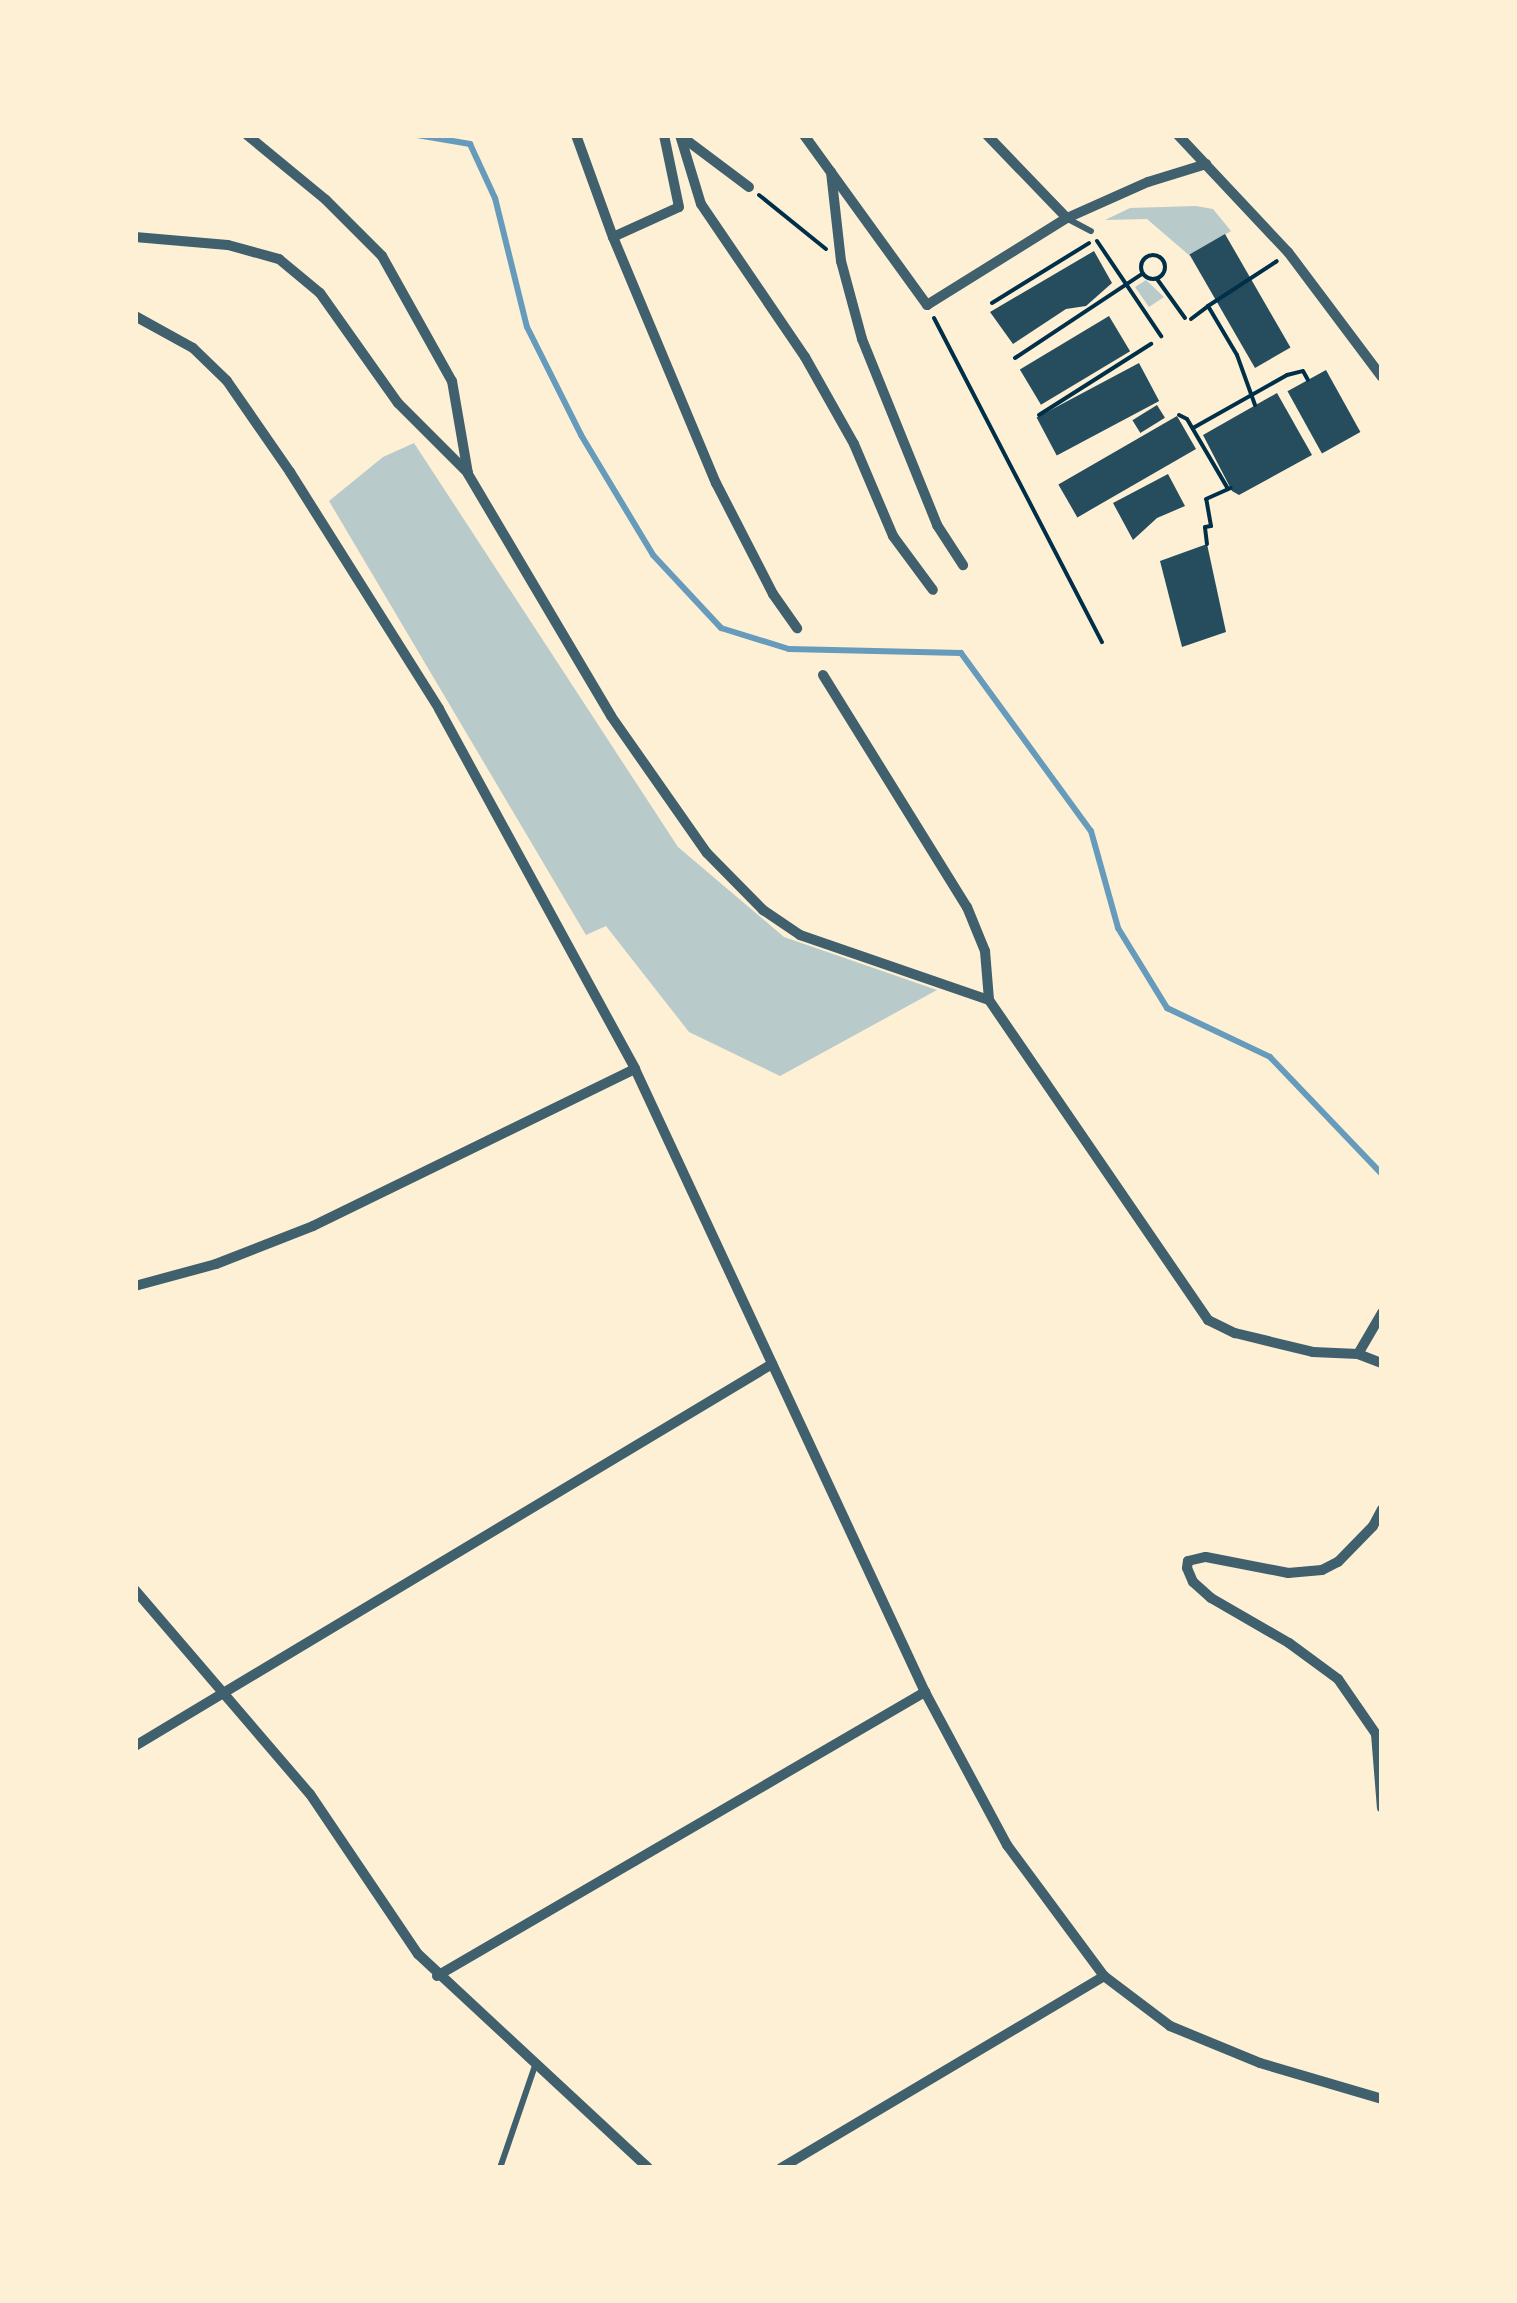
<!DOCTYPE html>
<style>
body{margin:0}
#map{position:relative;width:1517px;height:2303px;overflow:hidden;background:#fdf0d5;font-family:"Varela Round",sans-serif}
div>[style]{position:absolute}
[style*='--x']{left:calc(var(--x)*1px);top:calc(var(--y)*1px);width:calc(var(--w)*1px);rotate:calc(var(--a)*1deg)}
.green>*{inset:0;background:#b9caca}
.stream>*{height:6px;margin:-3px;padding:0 3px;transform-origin:3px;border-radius:3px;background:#669bbc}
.building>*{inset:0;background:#264d5e;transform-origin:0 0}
.path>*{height:4px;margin:-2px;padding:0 2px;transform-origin:2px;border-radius:2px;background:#003049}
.path>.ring{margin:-2px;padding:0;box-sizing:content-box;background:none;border:4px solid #003049;border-radius:50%}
.service>*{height:6px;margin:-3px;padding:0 3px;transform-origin:3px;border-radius:3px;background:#3f606c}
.minor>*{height:10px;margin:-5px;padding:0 5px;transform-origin:5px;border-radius:5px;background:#3f606c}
span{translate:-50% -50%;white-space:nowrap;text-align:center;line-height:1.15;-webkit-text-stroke:9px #fdf0d5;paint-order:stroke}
.frame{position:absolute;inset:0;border:138px solid #fdf0d5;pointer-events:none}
</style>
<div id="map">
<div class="green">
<i style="clip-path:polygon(1196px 206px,1213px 209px,1231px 231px,1190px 256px,1147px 219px,1105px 220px,1130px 208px)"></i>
<i style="clip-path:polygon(1146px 280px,1164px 297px,1149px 307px,1135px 287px)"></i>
<i style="clip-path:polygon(414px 443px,678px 847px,784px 937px,937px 990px,780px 1076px,689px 1032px,606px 926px,586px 935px,329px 501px,383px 457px)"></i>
</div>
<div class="stream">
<i style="--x:417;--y:135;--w:54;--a:9.6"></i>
<i style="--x:470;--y:144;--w:60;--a:65.2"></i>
<i style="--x:495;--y:198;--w:133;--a:76.1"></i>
<i style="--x:527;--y:327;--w:121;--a:63.4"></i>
<i style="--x:581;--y:435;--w:140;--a:59"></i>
<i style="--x:653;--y:555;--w:100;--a:47"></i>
<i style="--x:721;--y:628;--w:71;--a:17.2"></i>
<i style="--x:789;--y:649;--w:172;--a:1.3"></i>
<i style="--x:961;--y:653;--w:220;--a:53.9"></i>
<i style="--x:1091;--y:831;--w:101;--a:74.4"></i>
<i style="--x:1118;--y:928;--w:94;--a:58.5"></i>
<i style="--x:1167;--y:1008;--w:114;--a:25.4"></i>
<i style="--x:1270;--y:1057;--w:162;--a:46.3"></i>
</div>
<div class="building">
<i style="left:1225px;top:234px;width:131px;height:41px;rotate:60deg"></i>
<i style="clip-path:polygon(1094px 251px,1112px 283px,1086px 306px,1066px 309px,1013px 344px,990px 312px)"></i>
<i style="left:1109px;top:316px;width:41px;height:104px;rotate:59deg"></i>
<i style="left:1139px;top:363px;width:43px;height:116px;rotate:62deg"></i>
<i style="left:1326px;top:370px;width:71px;height:44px;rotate:61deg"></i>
<i style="clip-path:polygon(1277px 393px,1312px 455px,1239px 495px,1232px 491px,1203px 435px)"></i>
<i style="left:1157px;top:405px;width:15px;height:29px;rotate:58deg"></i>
<i style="left:1177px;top:416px;width:38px;height:137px;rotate:60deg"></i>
<i style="clip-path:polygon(1168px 474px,1185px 506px,1157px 518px,1133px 540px,1113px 503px)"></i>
<i style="clip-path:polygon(1207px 544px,1226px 632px,1182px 647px,1160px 561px)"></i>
</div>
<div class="path">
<i style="--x:759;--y:195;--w:86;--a:38.9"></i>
<i style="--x:1097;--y:241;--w:115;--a:56"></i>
<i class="ring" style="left:1141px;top:255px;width:20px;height:20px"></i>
<i style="--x:1157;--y:279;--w:48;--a:54.3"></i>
<i style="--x:992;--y:303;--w:114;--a:-31.7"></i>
<i style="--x:934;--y:318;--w:365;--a:62.6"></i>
<i style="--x:1191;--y:319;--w:21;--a:-37"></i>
<i style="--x:1015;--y:358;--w:152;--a:-33.5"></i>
<i style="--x:1255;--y:405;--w:53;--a:-109.8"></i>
<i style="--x:1237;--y:355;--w:57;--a:-120.6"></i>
<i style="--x:1208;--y:306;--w:82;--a:-33.1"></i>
<i style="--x:1039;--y:415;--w:133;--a:-32.4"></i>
<i style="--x:1179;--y:415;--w:9;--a:27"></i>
<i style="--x:1187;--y:419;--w:81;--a:59.6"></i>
<i style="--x:1193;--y:428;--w:108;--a:-29.4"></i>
<i style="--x:1287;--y:375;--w:16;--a:-14"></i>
<i style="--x:1303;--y:371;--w:10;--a:61"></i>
<i style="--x:1207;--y:544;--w:17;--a:-97"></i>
<i style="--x:1205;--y:527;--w:6;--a:-9"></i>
<i style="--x:1211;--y:526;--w:27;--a:-100"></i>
<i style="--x:1206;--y:499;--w:27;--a:-24"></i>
</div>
<div class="service">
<i style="--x:1068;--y:219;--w:26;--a:28"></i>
<i style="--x:500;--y:2168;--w:108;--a:-71.1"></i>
</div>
<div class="minor">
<i style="--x:247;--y:135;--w:102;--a:39.4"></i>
<i style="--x:326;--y:200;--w:79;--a:45"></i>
<i style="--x:382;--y:256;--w:143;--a:60.8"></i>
<i style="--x:452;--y:381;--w:94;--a:80.2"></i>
<i style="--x:468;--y:474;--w:281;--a:59.4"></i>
<i style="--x:611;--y:716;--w:167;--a:55"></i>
<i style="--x:707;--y:853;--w:80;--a:45.5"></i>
<i style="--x:763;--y:910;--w:45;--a:34"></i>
<i style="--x:800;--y:935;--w:200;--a:19"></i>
<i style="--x:576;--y:135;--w:109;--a:70.1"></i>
<i style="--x:613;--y:237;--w:267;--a:67.3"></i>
<i style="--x:716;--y:483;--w:125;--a:62.8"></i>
<i style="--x:773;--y:594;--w:42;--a:54.8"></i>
<i style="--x:680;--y:135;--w:72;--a:73.1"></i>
<i style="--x:701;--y:204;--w:185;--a:55.8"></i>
<i style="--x:805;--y:357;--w:100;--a:60.6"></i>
<i style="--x:854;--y:444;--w:100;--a:67"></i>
<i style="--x:893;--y:536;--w:67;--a:53.5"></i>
<i style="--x:804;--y:135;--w:210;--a:54.1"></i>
<i style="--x:927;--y:305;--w:165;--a:-31.9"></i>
<i style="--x:1067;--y:218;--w:89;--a:-24"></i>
<i style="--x:1148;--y:182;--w:61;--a:-17.2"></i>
<i style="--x:987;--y:135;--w:115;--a:46.1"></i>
<i style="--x:1178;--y:135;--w:161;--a:46.8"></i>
<i style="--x:1288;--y:252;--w:156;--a:53.1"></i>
<i style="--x:681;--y:136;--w:85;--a:36.9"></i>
<i style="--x:831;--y:172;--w:90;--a:83.6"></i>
<i style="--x:841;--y:261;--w:81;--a:74.9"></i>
<i style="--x:862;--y:339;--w:201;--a:68"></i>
<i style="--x:937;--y:525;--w:48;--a:57"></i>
<i style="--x:135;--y:237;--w:93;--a:4.9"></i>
<i style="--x:228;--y:245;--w:53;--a:15.4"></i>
<i style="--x:279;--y:259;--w:53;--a:39.7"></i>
<i style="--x:320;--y:293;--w:135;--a:54.7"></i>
<i style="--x:398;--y:403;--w:99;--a:45"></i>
<i style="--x:613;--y:237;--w:72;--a:-24.4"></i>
<i style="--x:679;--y:207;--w:74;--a:-101.8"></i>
<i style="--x:135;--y:316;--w:66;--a:28.9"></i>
<i style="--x:193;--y:348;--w:47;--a:44.1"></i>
<i style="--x:227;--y:381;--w:111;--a:55.3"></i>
<i style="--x:290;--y:472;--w:280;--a:57.8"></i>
<i style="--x:439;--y:709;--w:410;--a:61.4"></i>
<i style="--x:635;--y:1069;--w:687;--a:65.04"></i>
<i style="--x:925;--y:1692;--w:174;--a:61.8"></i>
<i style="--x:1007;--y:1845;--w:163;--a:53.5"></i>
<i style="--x:1104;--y:1976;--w:83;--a:37.1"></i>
<i style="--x:1170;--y:2026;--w:97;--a:22.3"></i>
<i style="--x:1260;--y:2063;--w:127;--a:16.4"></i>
<i style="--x:823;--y:675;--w:273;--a:58.2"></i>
<i style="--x:967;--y:907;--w:48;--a:67.8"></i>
<i style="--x:985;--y:951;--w:49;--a:85.3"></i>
<i style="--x:989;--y:1000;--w:388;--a:55.6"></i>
<i style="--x:1208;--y:1320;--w:30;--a:26"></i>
<i style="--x:1235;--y:1333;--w:80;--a:13.7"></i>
<i style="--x:1313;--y:1352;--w:45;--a:2.5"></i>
<i style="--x:1358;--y:1354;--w:26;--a:21"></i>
<i style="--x:135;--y:1286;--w:84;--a:-15.2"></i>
<i style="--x:216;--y:1264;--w:104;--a:-21.4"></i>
<i style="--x:313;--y:1226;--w:358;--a:-26"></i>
<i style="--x:1358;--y:1354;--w:48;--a:-59.7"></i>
<i style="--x:135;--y:1590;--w:269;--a:49.4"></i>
<i style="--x:310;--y:1794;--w:193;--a:56"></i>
<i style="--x:418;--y:1954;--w:314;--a:42.9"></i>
<i style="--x:1376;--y:1734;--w:67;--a:-124.6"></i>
<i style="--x:1338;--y:1679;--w:61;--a:-143.7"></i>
<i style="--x:1289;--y:1643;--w:90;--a:-150"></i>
<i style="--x:1211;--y:1598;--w:24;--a:-138"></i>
<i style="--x:1193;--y:1582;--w:15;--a:-113"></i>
<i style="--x:1187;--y:1568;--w:7;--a:-82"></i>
<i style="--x:1188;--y:1561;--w:18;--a:-13"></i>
<i style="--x:1206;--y:1557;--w:84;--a:11"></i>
<i style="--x:1288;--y:1573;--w:34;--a:-5"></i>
<i style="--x:1322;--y:1570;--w:18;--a:-27"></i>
<i style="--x:1338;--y:1562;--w:50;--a:-45.8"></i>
<i style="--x:1373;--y:1526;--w:19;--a:-62"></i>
<i style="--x:1376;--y:1734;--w:74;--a:85.4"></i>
<i style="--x:135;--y:1746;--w:743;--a:-30.95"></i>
<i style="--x:437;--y:1976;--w:565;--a:-30.2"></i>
<i style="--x:781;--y:2168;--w:376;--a:-30.7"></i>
</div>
<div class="frame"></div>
</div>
